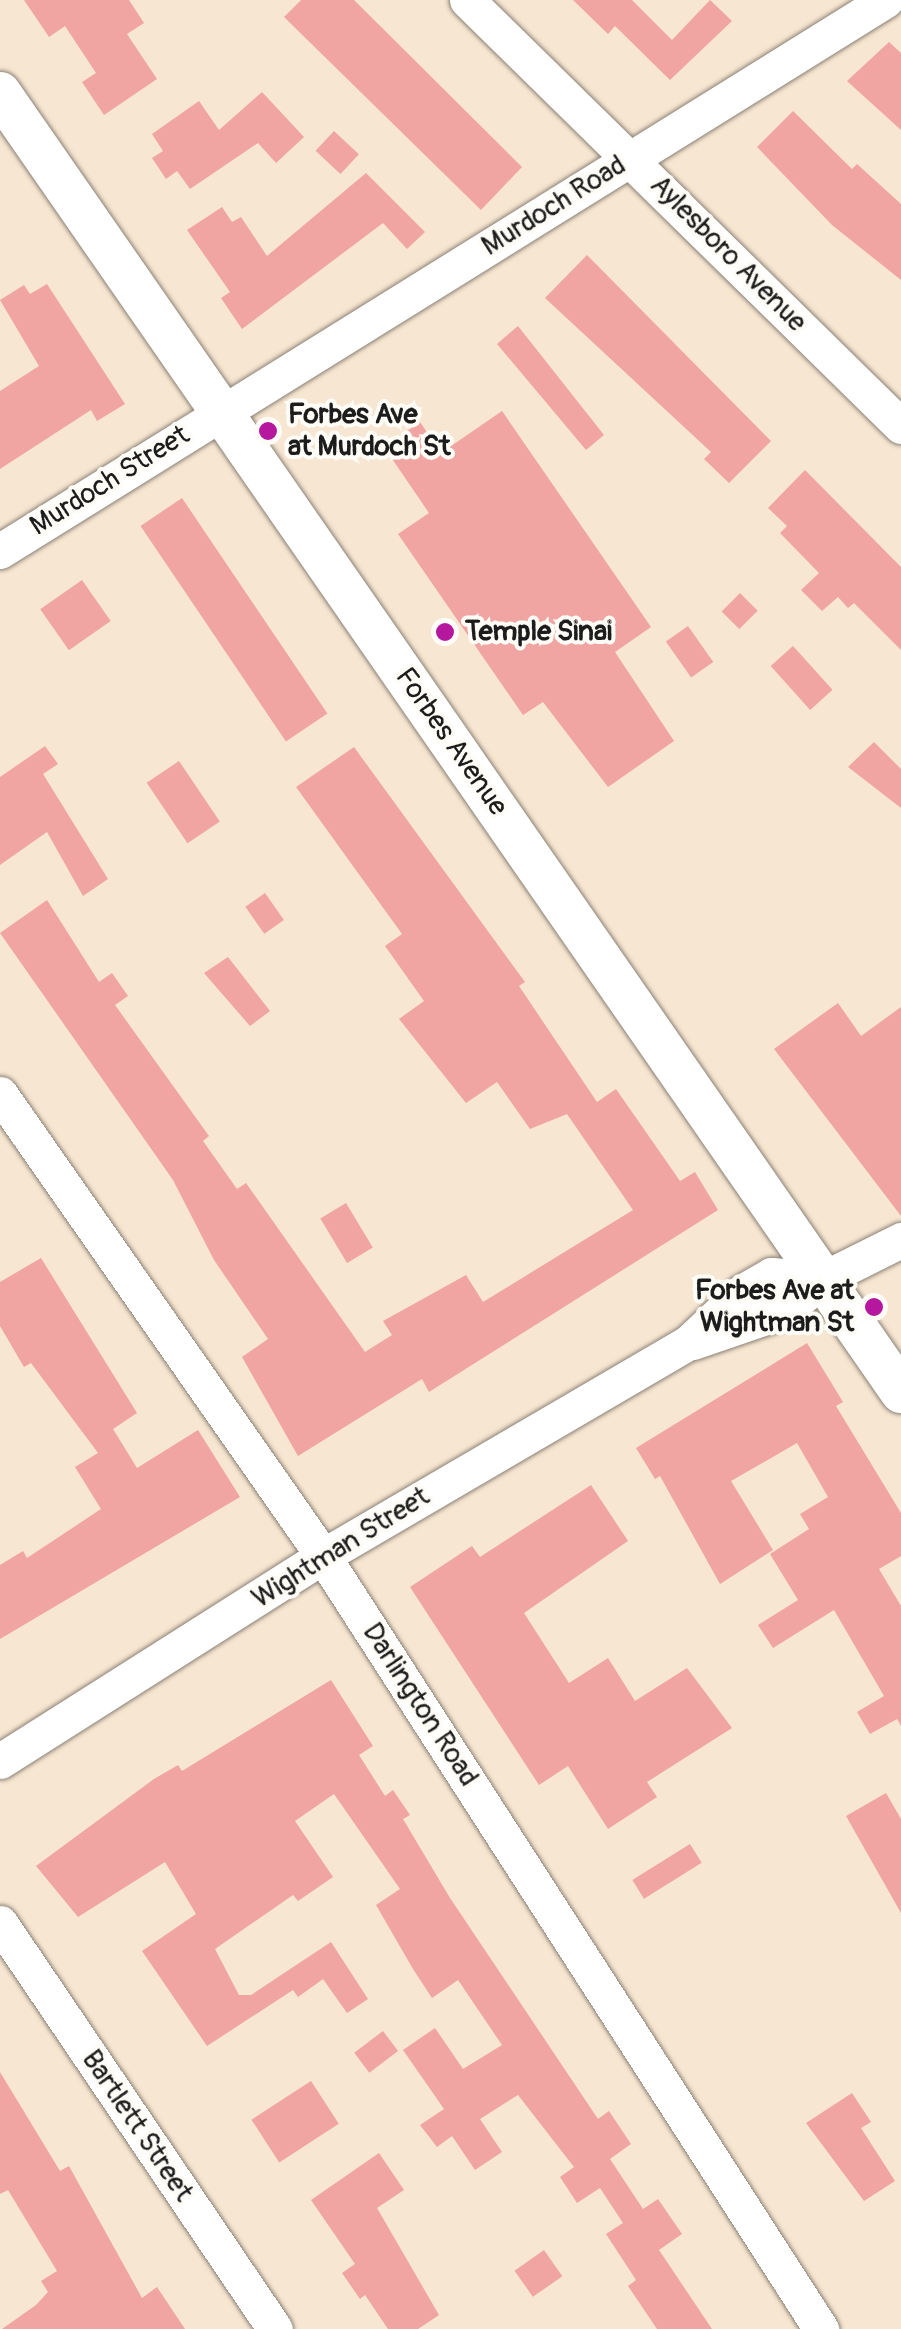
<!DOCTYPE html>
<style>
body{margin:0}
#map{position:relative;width:901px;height:2329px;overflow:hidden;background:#f7e6d1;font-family:Pangolin,sans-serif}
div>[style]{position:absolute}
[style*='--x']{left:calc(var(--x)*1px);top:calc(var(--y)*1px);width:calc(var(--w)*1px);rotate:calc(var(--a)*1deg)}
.building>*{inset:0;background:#f0a5a2;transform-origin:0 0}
.roads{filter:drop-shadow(0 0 2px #8a8176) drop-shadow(0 0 2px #8a8176)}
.minor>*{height:35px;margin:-17.5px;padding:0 17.5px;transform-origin:17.5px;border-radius:17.5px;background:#fff}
.major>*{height:42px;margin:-21px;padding:0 21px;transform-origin:21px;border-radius:21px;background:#fff}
.dots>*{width:28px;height:28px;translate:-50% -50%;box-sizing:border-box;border:5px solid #fdfcf7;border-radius:50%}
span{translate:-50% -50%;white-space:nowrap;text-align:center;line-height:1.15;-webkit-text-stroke:8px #fdfcf7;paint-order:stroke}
.street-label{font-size:28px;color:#1c1c1c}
.poi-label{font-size:28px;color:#1c1c1c;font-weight:700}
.left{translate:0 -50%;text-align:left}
.right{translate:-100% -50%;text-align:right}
</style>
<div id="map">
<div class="building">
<i style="clip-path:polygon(24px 0,129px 0,144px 23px,127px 34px,157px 79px,104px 115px,82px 82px,96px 73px,65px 26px,49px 37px)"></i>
<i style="clip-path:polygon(301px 0,354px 0,522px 167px,481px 210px,284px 17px)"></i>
<i style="clip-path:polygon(573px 0,632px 0,672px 40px,710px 0,732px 21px,670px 80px,615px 26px,608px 34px)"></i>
<i style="clip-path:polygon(889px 42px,901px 53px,901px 130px,847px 81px)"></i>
<i style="clip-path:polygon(262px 92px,304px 137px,276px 163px,258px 143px,190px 189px,177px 171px,166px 179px,152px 158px,163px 151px,152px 134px,199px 101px,219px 130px)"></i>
<i style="clip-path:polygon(793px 111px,852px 169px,857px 164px,901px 204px,901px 280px,832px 225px,757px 147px)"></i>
<i style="left:334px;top:131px;width:34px;height:27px;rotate:43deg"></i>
<i style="clip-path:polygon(366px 173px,425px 232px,407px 249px,383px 223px,242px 329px,221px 298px,230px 292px,187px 230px,222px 207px,232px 222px,241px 217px,267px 256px)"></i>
<i style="clip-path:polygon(587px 255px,771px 441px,729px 483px,704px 459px,711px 452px,545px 298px)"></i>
<i style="clip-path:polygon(47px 284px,125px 404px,97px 421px,91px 410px,0 469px,0 391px,39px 366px,0 300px,24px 285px,30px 294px)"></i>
<i style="clip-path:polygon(518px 326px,604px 435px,586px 450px,497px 344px)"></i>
<i style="clip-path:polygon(502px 411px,651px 627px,615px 652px,674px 741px,608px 787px,543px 702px,523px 715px,398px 534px,429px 513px,384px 447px,420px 422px,441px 453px)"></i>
<i style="clip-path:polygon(805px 470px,901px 567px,901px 650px,854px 603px,848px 608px,838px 597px,822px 611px,801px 590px,819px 573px,780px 533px,787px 526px,768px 508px)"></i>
<i style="left:182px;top:498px;width:260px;height:50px;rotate:56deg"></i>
<i style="left:82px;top:580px;width:50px;height:51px;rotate:55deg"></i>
<i style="left:740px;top:593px;width:25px;height:26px;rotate:45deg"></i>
<i style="left:688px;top:626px;width:44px;height:27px;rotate:55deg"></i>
<i style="left:793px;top:646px;width:59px;height:30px;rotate:48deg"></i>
<i style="clip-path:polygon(874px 742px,901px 769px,901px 808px,848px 767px)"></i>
<i style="clip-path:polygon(45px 746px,58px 764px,43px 774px,108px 879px,83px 896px,47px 832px,0 865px,0 777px)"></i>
<i style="clip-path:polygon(354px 747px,525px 982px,519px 986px,597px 1102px,616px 1089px,680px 1181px,695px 1172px,718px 1210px,429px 1392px,422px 1379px,298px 1456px,242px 1357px,268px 1339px,214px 1260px,173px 1180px,0 933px,47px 900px,99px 982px,112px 973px,128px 996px,115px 1005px,209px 1136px,203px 1141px,237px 1189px,246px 1183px,365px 1352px,392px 1335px,383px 1321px,466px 1275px,483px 1302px,633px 1210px,567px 1114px,530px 1129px,497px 1082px,466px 1103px,399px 1019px,424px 1001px,385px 946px,402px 934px,296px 787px)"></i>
<i style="left:179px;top:761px;width:73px;height:39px;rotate:56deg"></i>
<i style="left:265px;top:893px;width:33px;height:24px;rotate:55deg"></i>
<i style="clip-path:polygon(228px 957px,270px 1011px,250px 1026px,204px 973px)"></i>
<i style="clip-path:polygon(838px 1003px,861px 1036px,901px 1007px,901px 1216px,774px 1049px)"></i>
<i style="left:346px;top:1203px;width:52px;height:30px;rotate:59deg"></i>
<i style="clip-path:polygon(41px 1258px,137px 1413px,113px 1429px,137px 1468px,198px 1430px,240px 1497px,0 1639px,0 1565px,23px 1551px,27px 1558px,101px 1509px,75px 1467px,98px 1453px,31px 1363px,24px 1367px,0 1326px,0 1282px)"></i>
<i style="clip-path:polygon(807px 1343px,843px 1402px,836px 1406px,901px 1513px,901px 1556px,879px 1569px,901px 1606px,901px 1726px,897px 1719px,870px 1734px,857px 1712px,884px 1696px,834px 1610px,773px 1648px,758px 1625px,798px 1600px,770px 1554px,809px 1529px,800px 1514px,828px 1497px,797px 1443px,731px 1481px,773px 1550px,720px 1584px,660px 1476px,655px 1479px,636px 1448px)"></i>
<i style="clip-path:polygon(591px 1485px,628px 1541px,524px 1613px,569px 1683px,608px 1658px,635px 1701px,687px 1668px,732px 1728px,647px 1782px,657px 1797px,608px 1829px,568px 1766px,539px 1785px,410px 1587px,472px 1546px,480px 1557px)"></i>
<i style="clip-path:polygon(331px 1680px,373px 1746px,359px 1755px,385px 1796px,393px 1790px,410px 1815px,403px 1819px,450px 1898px,598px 2119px,609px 2111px,631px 2144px,610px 2159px,643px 2209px,658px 2199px,682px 2234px,659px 2250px,712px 2329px,657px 2329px,628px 2286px,636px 2280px,606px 2234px,623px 2223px,600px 2188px,577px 2203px,560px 2177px,574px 2167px,518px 2095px,480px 2119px,502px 2152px,475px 2170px,452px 2136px,437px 2147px,420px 2125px,444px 2109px,403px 2050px,435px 2028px,463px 2069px,502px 2045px,458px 1980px,432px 1998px,413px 1969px,376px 1905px,400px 1889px,334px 1794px,295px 1821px,333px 1877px,298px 1901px,293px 1895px,215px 1949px,239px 1995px,251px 1995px,331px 1942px,368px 1999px,347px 2013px,323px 1979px,298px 1997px,293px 1990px,207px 2046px,142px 1951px,196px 1914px,165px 1862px,78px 1917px,36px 1866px,154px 1779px,178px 1765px,182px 1771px)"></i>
<i style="clip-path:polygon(886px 1793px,901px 1819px,901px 1913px,846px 1816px)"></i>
<i style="left:690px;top:1844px;width:22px;height:68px;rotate:58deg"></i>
<i style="left:383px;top:2031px;width:25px;height:36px;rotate:53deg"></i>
<i style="clip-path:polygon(0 2072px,60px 2171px,69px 2166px,142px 2298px,157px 2287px,185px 2329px,2px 2329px,36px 2305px,48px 2292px,41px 2281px,57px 2271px,8px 2190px,0 2194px)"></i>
<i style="left:311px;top:2081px;width:51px;height:71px;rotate:57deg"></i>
<i style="clip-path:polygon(852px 2093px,871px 2122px,861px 2128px,895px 2181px,864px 2201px,806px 2123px)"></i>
<i style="clip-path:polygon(379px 2153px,404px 2190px,377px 2208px,439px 2315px,418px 2329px,388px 2329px,365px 2295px,360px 2299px,342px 2273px,355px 2264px,311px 2200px)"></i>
<i style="left:544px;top:2250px;width:32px;height:36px;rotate:55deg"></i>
</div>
<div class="roads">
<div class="minor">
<i style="--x:467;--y:0;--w:608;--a:44.47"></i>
<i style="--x:0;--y:551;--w:1043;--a:-31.88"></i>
<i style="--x:0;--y:1094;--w:564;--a:55.04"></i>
<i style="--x:323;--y:1556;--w:920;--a:57.21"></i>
<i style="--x:693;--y:1342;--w:98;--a:-19"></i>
<i style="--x:786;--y:1310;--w:48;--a:-40"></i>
<i style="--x:823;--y:1279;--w:87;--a:-26.6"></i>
<i style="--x:0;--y:1761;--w:383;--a:-32.4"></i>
<i style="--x:323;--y:1556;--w:423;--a:-30.3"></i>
<i style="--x:688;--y:1343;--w:74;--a:-43.4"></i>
<i style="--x:742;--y:1292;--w:34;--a:-30"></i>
<i style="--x:771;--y:1275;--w:52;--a:4.4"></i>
<i style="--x:0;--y:1923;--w:490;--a:55.9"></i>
</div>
<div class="major">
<i style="--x:0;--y:93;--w:1581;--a:55.25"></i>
</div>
</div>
<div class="dots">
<i style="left:268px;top:431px;background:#b5179e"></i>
<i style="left:445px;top:632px;background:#b5179e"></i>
<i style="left:874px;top:1307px;background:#b5179e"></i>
</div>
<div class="street-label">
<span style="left:554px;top:206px;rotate:-32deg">Murdoch Road</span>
<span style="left:728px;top:254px;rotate:45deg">Aylesboro Avenue</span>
<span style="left:110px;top:481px;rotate:-32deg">Murdoch Street</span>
<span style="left:451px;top:742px;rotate:55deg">Forbes Avenue</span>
<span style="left:341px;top:1548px;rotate:-32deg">Wightman Street</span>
<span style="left:420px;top:1705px;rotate:57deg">Darlington Road</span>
<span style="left:137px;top:2126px;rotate:56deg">Bartlett Street</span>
</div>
<div class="poi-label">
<span class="left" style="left:288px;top:431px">Forbes Ave<br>at Murdoch St</span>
<span class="left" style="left:465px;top:632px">Temple Sinai</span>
<span class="right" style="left:854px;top:1307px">Forbes Ave at<br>Wightman St</span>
</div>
</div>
